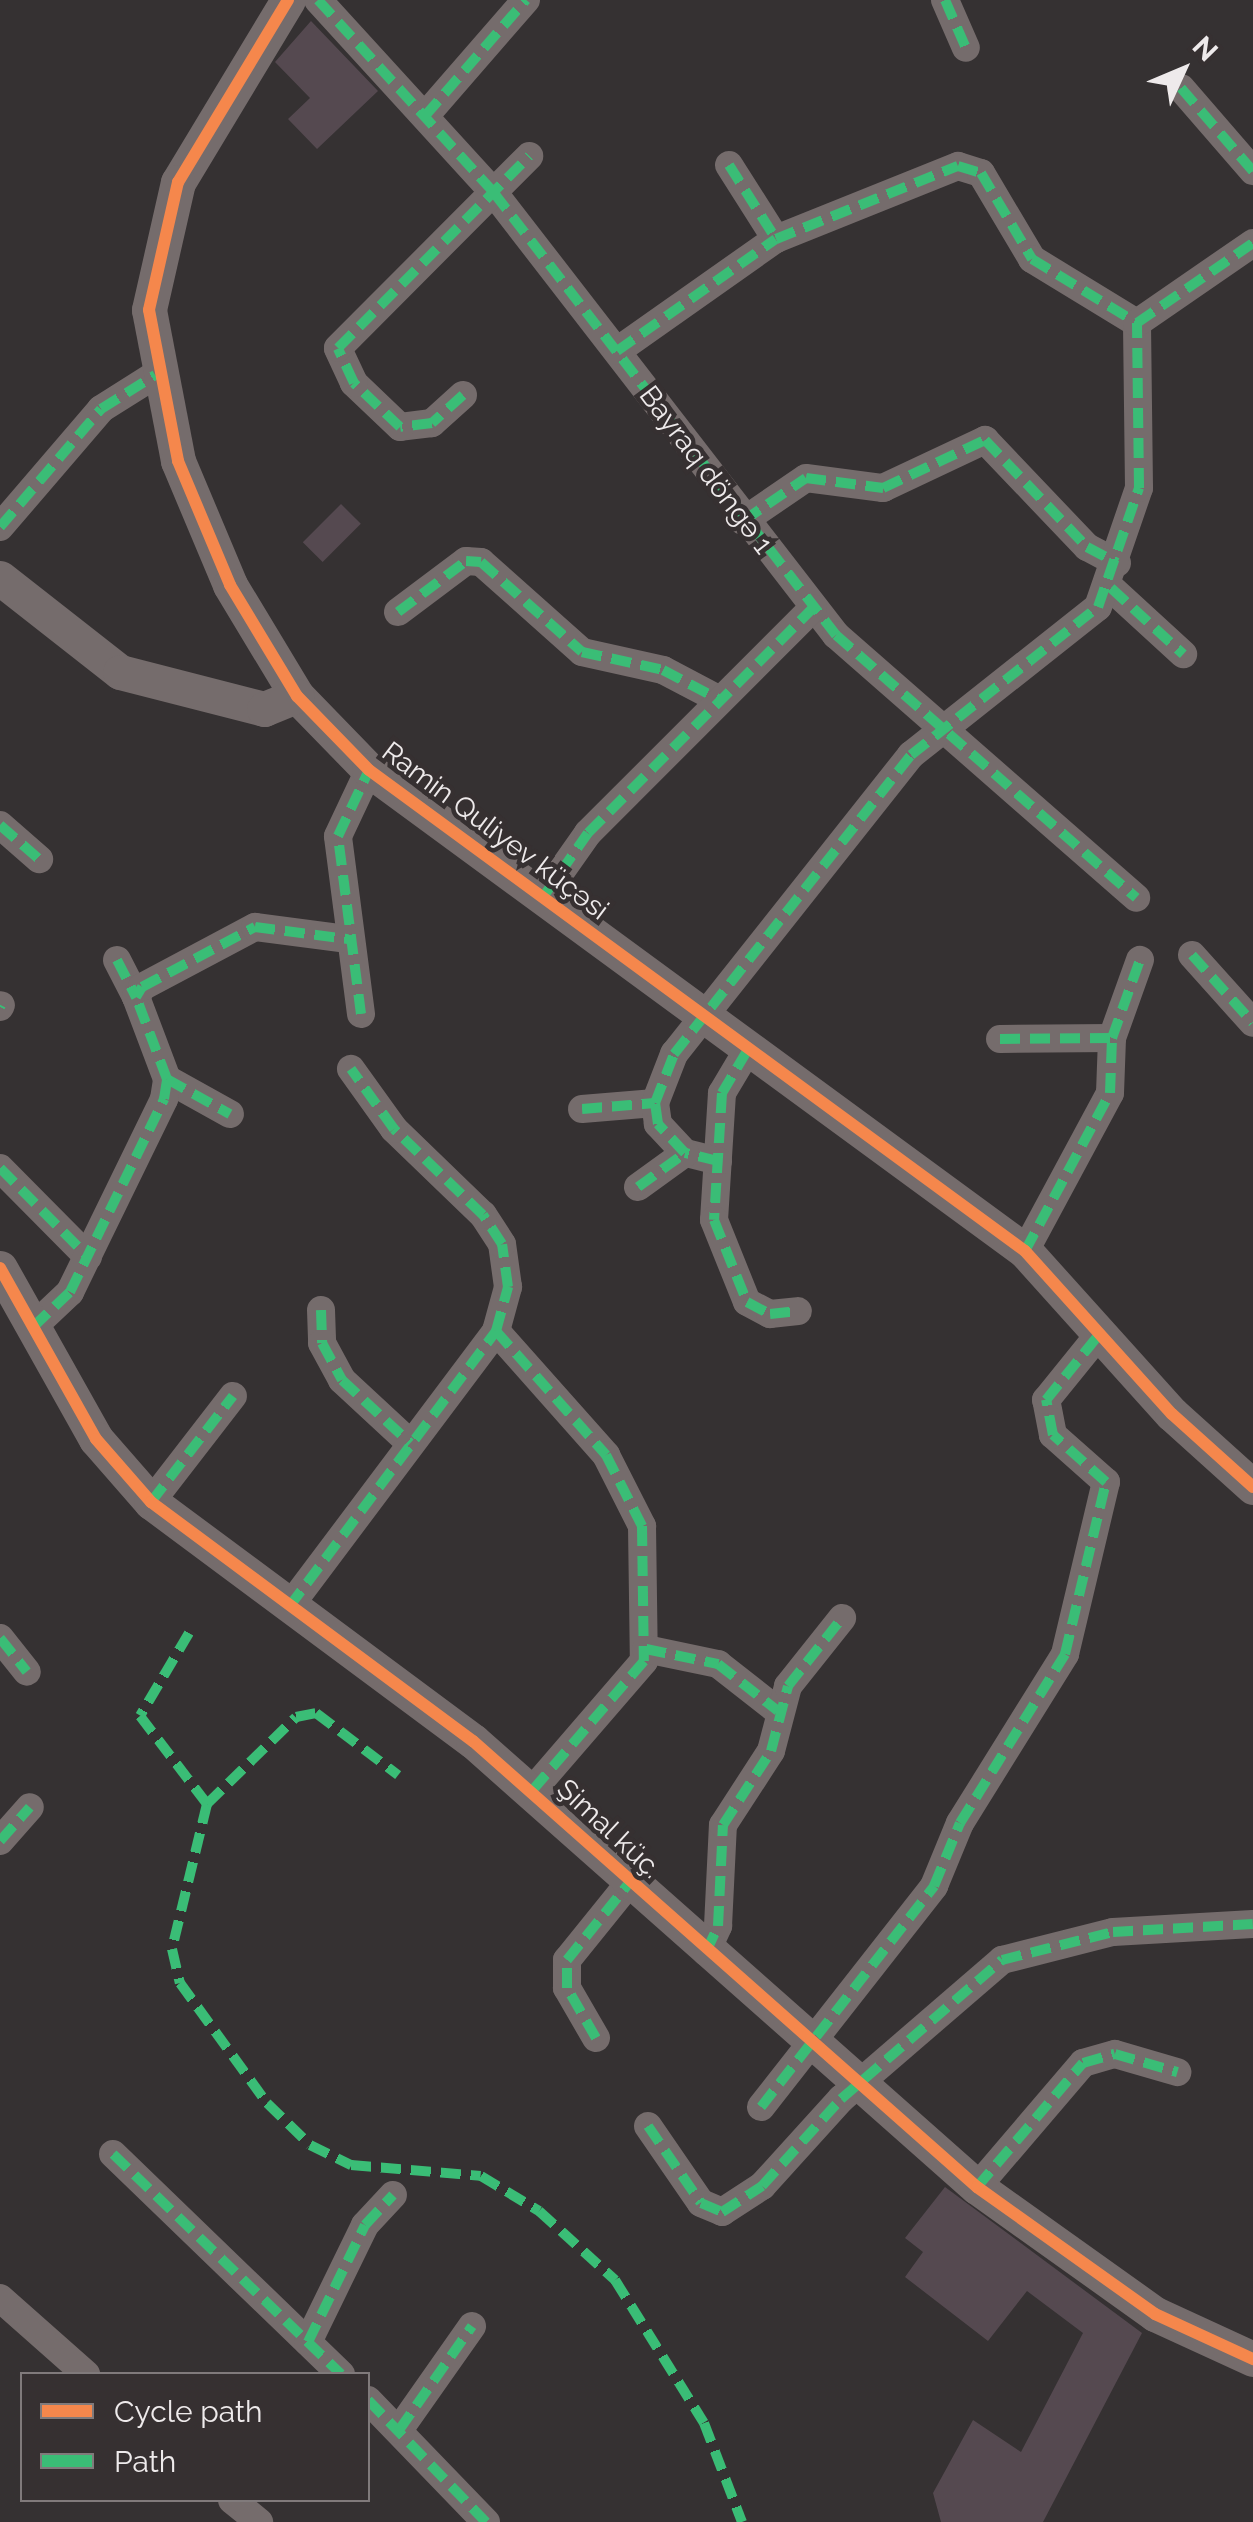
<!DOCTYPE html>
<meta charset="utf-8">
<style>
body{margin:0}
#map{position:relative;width:1253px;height:2522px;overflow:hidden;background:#353132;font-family:Raleway,sans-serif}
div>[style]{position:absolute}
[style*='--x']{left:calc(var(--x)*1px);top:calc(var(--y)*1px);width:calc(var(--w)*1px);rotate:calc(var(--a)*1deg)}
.building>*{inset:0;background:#554950;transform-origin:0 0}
.minor>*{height:28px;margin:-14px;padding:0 14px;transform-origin:14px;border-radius:14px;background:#756c6c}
.tertiary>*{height:35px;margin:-17.5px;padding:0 17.5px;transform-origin:17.5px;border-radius:17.5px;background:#756c6c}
.quiet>*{height:10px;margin-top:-5px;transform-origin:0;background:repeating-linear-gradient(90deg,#3abd76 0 20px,transparent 0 30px)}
.cycleway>*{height:12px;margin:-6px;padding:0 6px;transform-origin:6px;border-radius:6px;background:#f5874c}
span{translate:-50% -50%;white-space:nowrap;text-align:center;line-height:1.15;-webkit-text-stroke:9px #363031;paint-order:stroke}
.street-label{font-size:28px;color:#eeeaeb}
.legend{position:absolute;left:20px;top:2372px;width:350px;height:130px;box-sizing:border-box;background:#363031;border:2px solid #807a7b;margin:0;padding:12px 18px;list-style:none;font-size:30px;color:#eeeaeb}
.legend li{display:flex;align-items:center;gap:20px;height:50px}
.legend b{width:50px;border:2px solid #807a7b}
.north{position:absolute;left:1133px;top:20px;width:100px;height:100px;-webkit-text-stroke:8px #363031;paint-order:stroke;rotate:46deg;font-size:28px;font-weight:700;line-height:40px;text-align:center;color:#eeeaeb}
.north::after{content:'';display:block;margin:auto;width:35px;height:45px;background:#eeeaeb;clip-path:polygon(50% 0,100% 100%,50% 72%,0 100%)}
</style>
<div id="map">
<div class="building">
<i style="clip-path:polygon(311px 21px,378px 91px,317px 149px,288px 119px,310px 98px,275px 62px)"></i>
<i style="left:341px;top:504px;width:28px;height:54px;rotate:45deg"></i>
<i style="clip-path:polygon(945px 2187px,1142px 2333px,1043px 2522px,941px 2522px,933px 2493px,973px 2420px,1021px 2452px,1083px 2333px,1027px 2291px,988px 2341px,905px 2277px,923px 2252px,905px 2238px)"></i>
</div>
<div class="minor">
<i style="--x:318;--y:0;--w:261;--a:47.6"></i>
<i style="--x:494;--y:193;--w:559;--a:52.27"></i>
<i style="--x:836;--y:635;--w:399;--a:41.2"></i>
<i style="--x:945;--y:0;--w:52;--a:66.4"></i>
<i style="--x:1181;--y:88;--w:110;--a:49.1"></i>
<i style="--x:425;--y:116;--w:154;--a:-49"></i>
<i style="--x:729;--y:165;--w:88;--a:57.6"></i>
<i style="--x:617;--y:351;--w:194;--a:-35.2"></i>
<i style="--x:776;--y:239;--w:196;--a:-21.9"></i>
<i style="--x:958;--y:166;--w:24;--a:17"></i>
<i style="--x:981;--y:173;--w:100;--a:59.3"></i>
<i style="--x:1032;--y:259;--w:123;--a:31.4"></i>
<i style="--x:463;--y:395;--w:42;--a:137.9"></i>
<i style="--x:432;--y:423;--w:32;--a:173"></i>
<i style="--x:400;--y:427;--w:64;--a:-136.3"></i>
<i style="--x:354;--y:383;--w:38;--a:-115"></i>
<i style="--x:338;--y:348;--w:271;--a:-45.1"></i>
<i style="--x:743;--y:521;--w:76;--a:-34.3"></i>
<i style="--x:806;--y:478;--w:78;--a:7.4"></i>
<i style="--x:883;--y:488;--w:113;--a:-25.2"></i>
<i style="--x:985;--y:440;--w:148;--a:46.4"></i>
<i style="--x:1087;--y:547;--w:34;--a:28"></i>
<i style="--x:0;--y:527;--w:155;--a:-49.4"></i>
<i style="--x:101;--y:409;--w:64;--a:-32.2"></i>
<i style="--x:1111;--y:588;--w:98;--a:42.5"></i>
<i style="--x:398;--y:612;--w:85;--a:-36.9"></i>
<i style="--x:466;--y:561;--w:15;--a:4"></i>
<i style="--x:481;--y:562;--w:135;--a:41.7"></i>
<i style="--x:582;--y:652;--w:83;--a:12.5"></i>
<i style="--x:663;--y:670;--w:62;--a:27.8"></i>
<i style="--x:0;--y:825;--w:52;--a:41.1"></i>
<i style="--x:543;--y:897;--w:78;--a:-54.9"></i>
<i style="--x:588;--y:833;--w:318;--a:-45"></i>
<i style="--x:1192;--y:955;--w:91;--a:48.1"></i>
<i style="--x:117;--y:960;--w:42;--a:62.8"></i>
<i style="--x:0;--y:1007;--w:2;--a:-63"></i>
<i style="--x:361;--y:1014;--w:179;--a:-97.4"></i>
<i style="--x:338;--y:836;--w:73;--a:-64.8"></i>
<i style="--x:1000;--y:1039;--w:112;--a:-0.5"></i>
<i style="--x:747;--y:1051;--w:49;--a:120.8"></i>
<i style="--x:722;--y:1093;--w:127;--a:93.6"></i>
<i style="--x:714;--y:1220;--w:88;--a:68.1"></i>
<i style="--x:747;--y:1302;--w:26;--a:28"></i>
<i style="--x:770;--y:1314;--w:28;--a:-6"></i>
<i style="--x:167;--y:1079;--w:72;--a:29.1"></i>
<i style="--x:582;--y:1109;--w:73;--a:-4.7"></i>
<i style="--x:718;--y:1161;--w:34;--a:-166"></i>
<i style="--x:685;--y:1153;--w:40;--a:-133"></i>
<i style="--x:658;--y:1124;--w:21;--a:-98"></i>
<i style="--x:655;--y:1103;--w:53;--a:-68.8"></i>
<i style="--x:674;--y:1054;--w:382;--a:-51.6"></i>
<i style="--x:911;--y:755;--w:238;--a:-38.4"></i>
<i style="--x:1098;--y:607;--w:126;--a:-71"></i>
<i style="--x:1139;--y:488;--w:165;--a:-90.7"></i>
<i style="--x:1137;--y:323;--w:141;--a:-34.6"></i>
<i style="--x:0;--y:1168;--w:125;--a:45.3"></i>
<i style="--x:638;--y:1187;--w:58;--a:-35.9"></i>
<i style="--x:1025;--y:1251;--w:179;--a:-61.7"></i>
<i style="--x:1110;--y:1093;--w:55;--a:-87.9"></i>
<i style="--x:1112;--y:1038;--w:83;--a:-70.3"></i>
<i style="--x:321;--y:1310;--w:33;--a:88"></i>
<i style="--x:322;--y:1343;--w:42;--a:61.6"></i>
<i style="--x:342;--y:1380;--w:93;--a:42.8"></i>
<i style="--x:33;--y:1327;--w:51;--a:-43.4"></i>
<i style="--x:70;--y:1292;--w:215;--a:-64"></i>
<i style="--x:164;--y:1099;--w:20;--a:-81"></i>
<i style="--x:167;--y:1079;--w:88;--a:-110.7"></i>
<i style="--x:136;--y:997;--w:12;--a:-59"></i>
<i style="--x:142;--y:987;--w:128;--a:-28"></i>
<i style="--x:255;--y:927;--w:94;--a:7.4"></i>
<i style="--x:496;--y:1331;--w:166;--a:48.4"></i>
<i style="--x:606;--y:1455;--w:80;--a:63.1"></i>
<i style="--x:642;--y:1526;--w:135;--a:89.2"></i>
<i style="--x:644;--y:1661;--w:173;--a:130.8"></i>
<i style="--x:151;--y:1502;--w:134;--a:-52.3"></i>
<i style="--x:289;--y:1607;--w:345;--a:-53.1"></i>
<i style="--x:496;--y:1331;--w:46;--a:-74.7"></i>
<i style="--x:508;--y:1287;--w:43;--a:-97.9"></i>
<i style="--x:502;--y:1244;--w:35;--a:-123"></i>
<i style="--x:483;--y:1215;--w:124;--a:-136"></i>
<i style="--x:394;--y:1129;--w:74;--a:-125.6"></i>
<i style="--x:0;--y:1638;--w:43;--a:51.5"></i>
<i style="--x:646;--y:1649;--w:74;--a:11.8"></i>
<i style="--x:718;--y:1664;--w:76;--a:38.1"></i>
<i style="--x:0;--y:1841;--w:45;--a:-48.6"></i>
<i style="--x:706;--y:1952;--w:29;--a:-65"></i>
<i style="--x:718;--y:1926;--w:101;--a:-87.2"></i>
<i style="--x:723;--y:1825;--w:88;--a:-57"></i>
<i style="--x:771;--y:1751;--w:67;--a:-75.3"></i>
<i style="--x:788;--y:1686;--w:87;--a:-51.5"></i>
<i style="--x:596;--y:2038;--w:58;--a:-120.1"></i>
<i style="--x:567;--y:1988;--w:28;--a:-90"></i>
<i style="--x:567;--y:1960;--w:100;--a:-51.1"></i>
<i style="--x:761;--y:2107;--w:281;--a:-51.9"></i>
<i style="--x:934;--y:1886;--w:68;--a:-67.6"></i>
<i style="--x:960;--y:1823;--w:199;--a:-58.1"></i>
<i style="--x:1065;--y:1654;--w:177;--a:-76.6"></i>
<i style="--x:1106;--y:1482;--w:71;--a:-138.4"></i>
<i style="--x:1053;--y:1435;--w:36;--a:-101"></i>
<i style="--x:1046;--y:1400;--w:87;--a:-51"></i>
<i style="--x:648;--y:2126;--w:93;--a:55.5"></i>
<i style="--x:701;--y:2203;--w:23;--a:23"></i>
<i style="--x:722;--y:2212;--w:48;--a:-33"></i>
<i style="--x:762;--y:2186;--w:118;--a:-47.8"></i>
<i style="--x:841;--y:2099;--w:213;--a:-40.8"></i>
<i style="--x:1002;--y:1960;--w:114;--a:-14.2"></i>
<i style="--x:1113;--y:1932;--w:140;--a:-3.3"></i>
<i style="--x:113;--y:2154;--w:317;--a:44"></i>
<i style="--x:977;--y:2187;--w:163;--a:-49.5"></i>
<i style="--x:1083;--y:2063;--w:33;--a:-16"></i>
<i style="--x:1115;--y:2054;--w:65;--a:16.2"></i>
<i style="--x:0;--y:2298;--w:115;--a:41.5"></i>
<i style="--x:308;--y:2342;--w:130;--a:-64"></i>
<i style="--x:365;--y:2225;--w:41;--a:-47"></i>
<i style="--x:368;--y:2400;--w:170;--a:46"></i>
<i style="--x:399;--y:2430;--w:127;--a:-54.9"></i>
<i style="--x:232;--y:2500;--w:35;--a:39"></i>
</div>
<div class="tertiary">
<i style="--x:288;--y:0;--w:213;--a:121.1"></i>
<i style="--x:178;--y:182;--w:131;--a:102.8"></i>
<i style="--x:149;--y:310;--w:154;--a:79.1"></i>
<i style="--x:178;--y:461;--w:134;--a:67.2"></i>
<i style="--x:230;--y:585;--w:130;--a:58.9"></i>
<i style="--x:297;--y:696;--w:103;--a:45.8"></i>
<i style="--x:369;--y:770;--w:813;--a:36.25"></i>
<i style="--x:1025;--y:1251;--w:219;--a:48"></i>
<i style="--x:1172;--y:1414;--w:109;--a:42"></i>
<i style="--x:0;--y:578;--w:152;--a:38.1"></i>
<i style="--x:120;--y:672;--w:149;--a:14.4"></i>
<i style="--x:264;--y:709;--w:35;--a:-22"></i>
<i style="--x:0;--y:1268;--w:196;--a:60.7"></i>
<i style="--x:96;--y:1439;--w:84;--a:48.9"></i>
<i style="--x:151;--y:1502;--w:401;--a:36.6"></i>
<i style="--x:473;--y:1741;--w:673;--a:41.51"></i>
<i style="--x:977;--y:2187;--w:219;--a:35.5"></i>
<i style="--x:1155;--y:2314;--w:108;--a:24.7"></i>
</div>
<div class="quiet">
<i style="--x:318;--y:0;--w:261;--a:47.6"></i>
<i style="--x:494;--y:193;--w:559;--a:52.27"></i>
<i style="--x:836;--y:635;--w:399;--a:41.2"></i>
<i style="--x:945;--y:0;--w:52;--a:66.4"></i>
<i style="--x:1181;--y:88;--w:110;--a:49.1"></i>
<i style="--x:425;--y:116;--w:154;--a:-49"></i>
<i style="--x:729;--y:165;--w:88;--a:57.6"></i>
<i style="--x:617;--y:351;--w:194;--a:-35.2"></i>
<i style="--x:776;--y:239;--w:196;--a:-21.9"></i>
<i style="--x:958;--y:166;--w:24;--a:17"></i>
<i style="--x:981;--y:173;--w:100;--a:59.3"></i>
<i style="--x:1032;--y:259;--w:123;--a:31.4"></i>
<i style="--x:463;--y:395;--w:42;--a:137.9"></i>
<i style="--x:432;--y:423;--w:32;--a:173"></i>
<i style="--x:400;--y:427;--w:64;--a:-136.3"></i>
<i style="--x:354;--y:383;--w:38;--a:-115"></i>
<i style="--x:338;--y:348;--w:271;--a:-45.1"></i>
<i style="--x:743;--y:521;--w:76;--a:-34.3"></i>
<i style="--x:806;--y:478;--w:78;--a:7.4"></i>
<i style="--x:883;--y:488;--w:113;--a:-25.2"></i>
<i style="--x:985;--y:440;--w:148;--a:46.4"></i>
<i style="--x:1087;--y:547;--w:34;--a:28"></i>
<i style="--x:0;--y:527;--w:155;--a:-49.4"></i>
<i style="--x:101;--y:409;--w:64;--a:-32.2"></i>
<i style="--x:1111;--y:588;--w:98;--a:42.5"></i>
<i style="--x:398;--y:612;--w:85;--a:-36.9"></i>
<i style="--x:466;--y:561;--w:15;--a:4"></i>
<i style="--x:481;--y:562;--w:135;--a:41.7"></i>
<i style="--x:582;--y:652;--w:83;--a:12.5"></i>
<i style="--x:663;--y:670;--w:62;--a:27.8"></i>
<i style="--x:0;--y:825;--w:52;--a:41.1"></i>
<i style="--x:543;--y:897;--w:78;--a:-54.9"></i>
<i style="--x:588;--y:833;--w:318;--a:-45"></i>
<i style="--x:1192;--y:955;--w:91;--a:48.1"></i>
<i style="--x:117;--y:960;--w:42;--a:62.8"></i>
<i style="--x:0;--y:1007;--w:2;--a:-63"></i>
<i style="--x:361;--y:1014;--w:179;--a:-97.4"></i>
<i style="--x:338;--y:836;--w:73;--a:-64.8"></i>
<i style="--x:1000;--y:1039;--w:112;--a:-0.5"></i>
<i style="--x:747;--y:1051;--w:49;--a:120.8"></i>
<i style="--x:722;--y:1093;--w:127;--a:93.6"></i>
<i style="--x:714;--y:1220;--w:88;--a:68.1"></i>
<i style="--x:747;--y:1302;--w:26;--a:28"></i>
<i style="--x:770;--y:1314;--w:28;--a:-6"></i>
<i style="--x:167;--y:1079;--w:72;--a:29.1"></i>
<i style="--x:582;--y:1109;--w:73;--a:-4.7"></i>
<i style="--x:718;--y:1161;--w:34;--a:-166"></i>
<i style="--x:685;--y:1153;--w:40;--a:-133"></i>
<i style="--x:658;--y:1124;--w:21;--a:-98"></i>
<i style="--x:655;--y:1103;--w:53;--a:-68.8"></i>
<i style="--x:674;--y:1054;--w:382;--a:-51.6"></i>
<i style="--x:911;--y:755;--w:238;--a:-38.4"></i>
<i style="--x:1098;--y:607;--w:126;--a:-71"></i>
<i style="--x:1139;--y:488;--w:165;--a:-90.7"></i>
<i style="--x:1137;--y:323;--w:141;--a:-34.6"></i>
<i style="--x:0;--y:1168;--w:125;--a:45.3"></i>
<i style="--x:638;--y:1187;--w:58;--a:-35.9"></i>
<i style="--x:1025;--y:1251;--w:179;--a:-61.7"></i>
<i style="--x:1110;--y:1093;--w:55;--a:-87.9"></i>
<i style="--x:1112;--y:1038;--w:83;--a:-70.3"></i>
<i style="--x:321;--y:1310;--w:33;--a:88"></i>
<i style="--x:322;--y:1343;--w:42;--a:61.6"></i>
<i style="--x:342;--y:1380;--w:93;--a:42.8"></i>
<i style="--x:33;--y:1327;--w:51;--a:-43.4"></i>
<i style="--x:70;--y:1292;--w:215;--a:-64"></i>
<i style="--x:164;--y:1099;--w:20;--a:-81"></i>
<i style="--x:167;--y:1079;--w:88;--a:-110.7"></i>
<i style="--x:136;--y:997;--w:12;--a:-59"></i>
<i style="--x:142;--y:987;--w:128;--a:-28"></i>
<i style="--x:255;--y:927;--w:94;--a:7.4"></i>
<i style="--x:496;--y:1331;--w:166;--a:48.4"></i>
<i style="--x:606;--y:1455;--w:80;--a:63.1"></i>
<i style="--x:642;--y:1526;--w:135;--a:89.2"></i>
<i style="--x:644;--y:1661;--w:173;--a:130.8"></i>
<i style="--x:151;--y:1502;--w:134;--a:-52.3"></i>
<i style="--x:289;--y:1607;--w:345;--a:-53.1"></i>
<i style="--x:496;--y:1331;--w:46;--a:-74.7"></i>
<i style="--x:508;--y:1287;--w:43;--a:-97.9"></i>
<i style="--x:502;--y:1244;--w:35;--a:-123"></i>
<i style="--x:483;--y:1215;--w:124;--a:-136"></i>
<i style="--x:394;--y:1129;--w:74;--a:-125.6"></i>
<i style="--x:189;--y:1633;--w:96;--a:120.6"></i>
<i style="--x:140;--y:1716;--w:111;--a:52.7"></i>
<i style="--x:207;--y:1804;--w:149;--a:103.6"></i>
<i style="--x:172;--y:1949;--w:35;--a:77"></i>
<i style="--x:180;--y:1983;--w:148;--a:54.1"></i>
<i style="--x:267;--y:2103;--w:60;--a:44.3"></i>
<i style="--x:310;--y:2145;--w:46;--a:26"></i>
<i style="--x:351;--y:2165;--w:130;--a:4.8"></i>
<i style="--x:481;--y:2176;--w:68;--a:31.1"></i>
<i style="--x:539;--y:2211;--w:103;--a:42.2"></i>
<i style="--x:615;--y:2280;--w:168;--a:58.1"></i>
<i style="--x:704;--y:2423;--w:106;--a:69"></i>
<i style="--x:0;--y:1638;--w:43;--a:51.5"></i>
<i style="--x:646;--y:1649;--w:74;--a:11.8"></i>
<i style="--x:718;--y:1664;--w:76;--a:38.1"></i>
<i style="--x:207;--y:1804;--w:124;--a:-44.3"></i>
<i style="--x:296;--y:1717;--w:20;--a:-11"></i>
<i style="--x:316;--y:1713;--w:103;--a:37.1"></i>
<i style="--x:0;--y:1841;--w:45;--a:-48.6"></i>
<i style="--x:706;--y:1952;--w:29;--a:-65"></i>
<i style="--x:718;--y:1926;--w:101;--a:-87.2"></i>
<i style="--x:723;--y:1825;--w:88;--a:-57"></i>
<i style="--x:771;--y:1751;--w:67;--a:-75.3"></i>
<i style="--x:788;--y:1686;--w:87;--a:-51.5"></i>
<i style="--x:596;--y:2038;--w:58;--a:-120.1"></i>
<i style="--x:567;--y:1988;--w:28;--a:-90"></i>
<i style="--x:567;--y:1960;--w:100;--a:-51.1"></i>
<i style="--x:761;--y:2107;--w:281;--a:-51.9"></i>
<i style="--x:934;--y:1886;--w:68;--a:-67.6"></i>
<i style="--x:960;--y:1823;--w:199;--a:-58.1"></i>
<i style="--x:1065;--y:1654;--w:177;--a:-76.6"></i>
<i style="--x:1106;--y:1482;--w:71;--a:-138.4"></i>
<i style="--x:1053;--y:1435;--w:36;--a:-101"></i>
<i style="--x:1046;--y:1400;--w:87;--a:-51"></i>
<i style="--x:648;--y:2126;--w:93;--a:55.5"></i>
<i style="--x:701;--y:2203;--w:23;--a:23"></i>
<i style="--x:722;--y:2212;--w:48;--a:-33"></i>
<i style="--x:762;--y:2186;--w:118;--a:-47.8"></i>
<i style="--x:841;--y:2099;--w:213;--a:-40.8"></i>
<i style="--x:1002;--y:1960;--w:114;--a:-14.2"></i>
<i style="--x:1113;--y:1932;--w:140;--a:-3.3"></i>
<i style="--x:113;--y:2154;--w:317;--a:44"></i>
<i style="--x:977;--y:2187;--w:163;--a:-49.5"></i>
<i style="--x:1083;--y:2063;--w:33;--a:-16"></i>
<i style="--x:1115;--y:2054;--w:65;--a:16.2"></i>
<i style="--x:308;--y:2342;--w:130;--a:-64"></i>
<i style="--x:365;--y:2225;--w:41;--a:-47"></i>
<i style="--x:368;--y:2400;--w:170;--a:46"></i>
<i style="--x:399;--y:2430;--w:127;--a:-54.9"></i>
</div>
<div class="cycleway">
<i style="--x:288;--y:0;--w:213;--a:121.1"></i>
<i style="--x:178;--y:182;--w:131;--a:102.8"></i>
<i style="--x:149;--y:310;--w:154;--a:79.1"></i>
<i style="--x:178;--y:461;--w:134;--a:67.2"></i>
<i style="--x:230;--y:585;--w:130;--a:58.9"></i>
<i style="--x:297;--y:696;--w:103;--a:45.8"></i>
<i style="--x:369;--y:770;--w:813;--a:36.25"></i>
<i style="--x:1025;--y:1251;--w:219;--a:48"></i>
<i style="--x:1172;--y:1414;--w:109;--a:42"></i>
<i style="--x:0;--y:1268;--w:196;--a:60.7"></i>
<i style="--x:96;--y:1439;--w:84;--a:48.9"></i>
<i style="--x:151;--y:1502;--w:401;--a:36.6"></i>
<i style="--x:473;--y:1741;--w:673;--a:41.51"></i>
<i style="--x:977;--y:2187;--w:219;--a:35.5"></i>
<i style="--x:1155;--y:2314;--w:108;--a:24.7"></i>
</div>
<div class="street-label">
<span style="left:706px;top:470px;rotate:53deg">Bayraq döngə 1</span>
<span style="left:495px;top:831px;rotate:37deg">Ramin Quliyev küçəsi</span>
<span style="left:609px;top:1829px;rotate:43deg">Şimal küç.</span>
</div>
<ul class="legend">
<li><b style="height:12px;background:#f5874c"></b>Cycle path</li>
<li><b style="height:12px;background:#3abd76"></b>Path</li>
</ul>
<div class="north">N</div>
</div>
